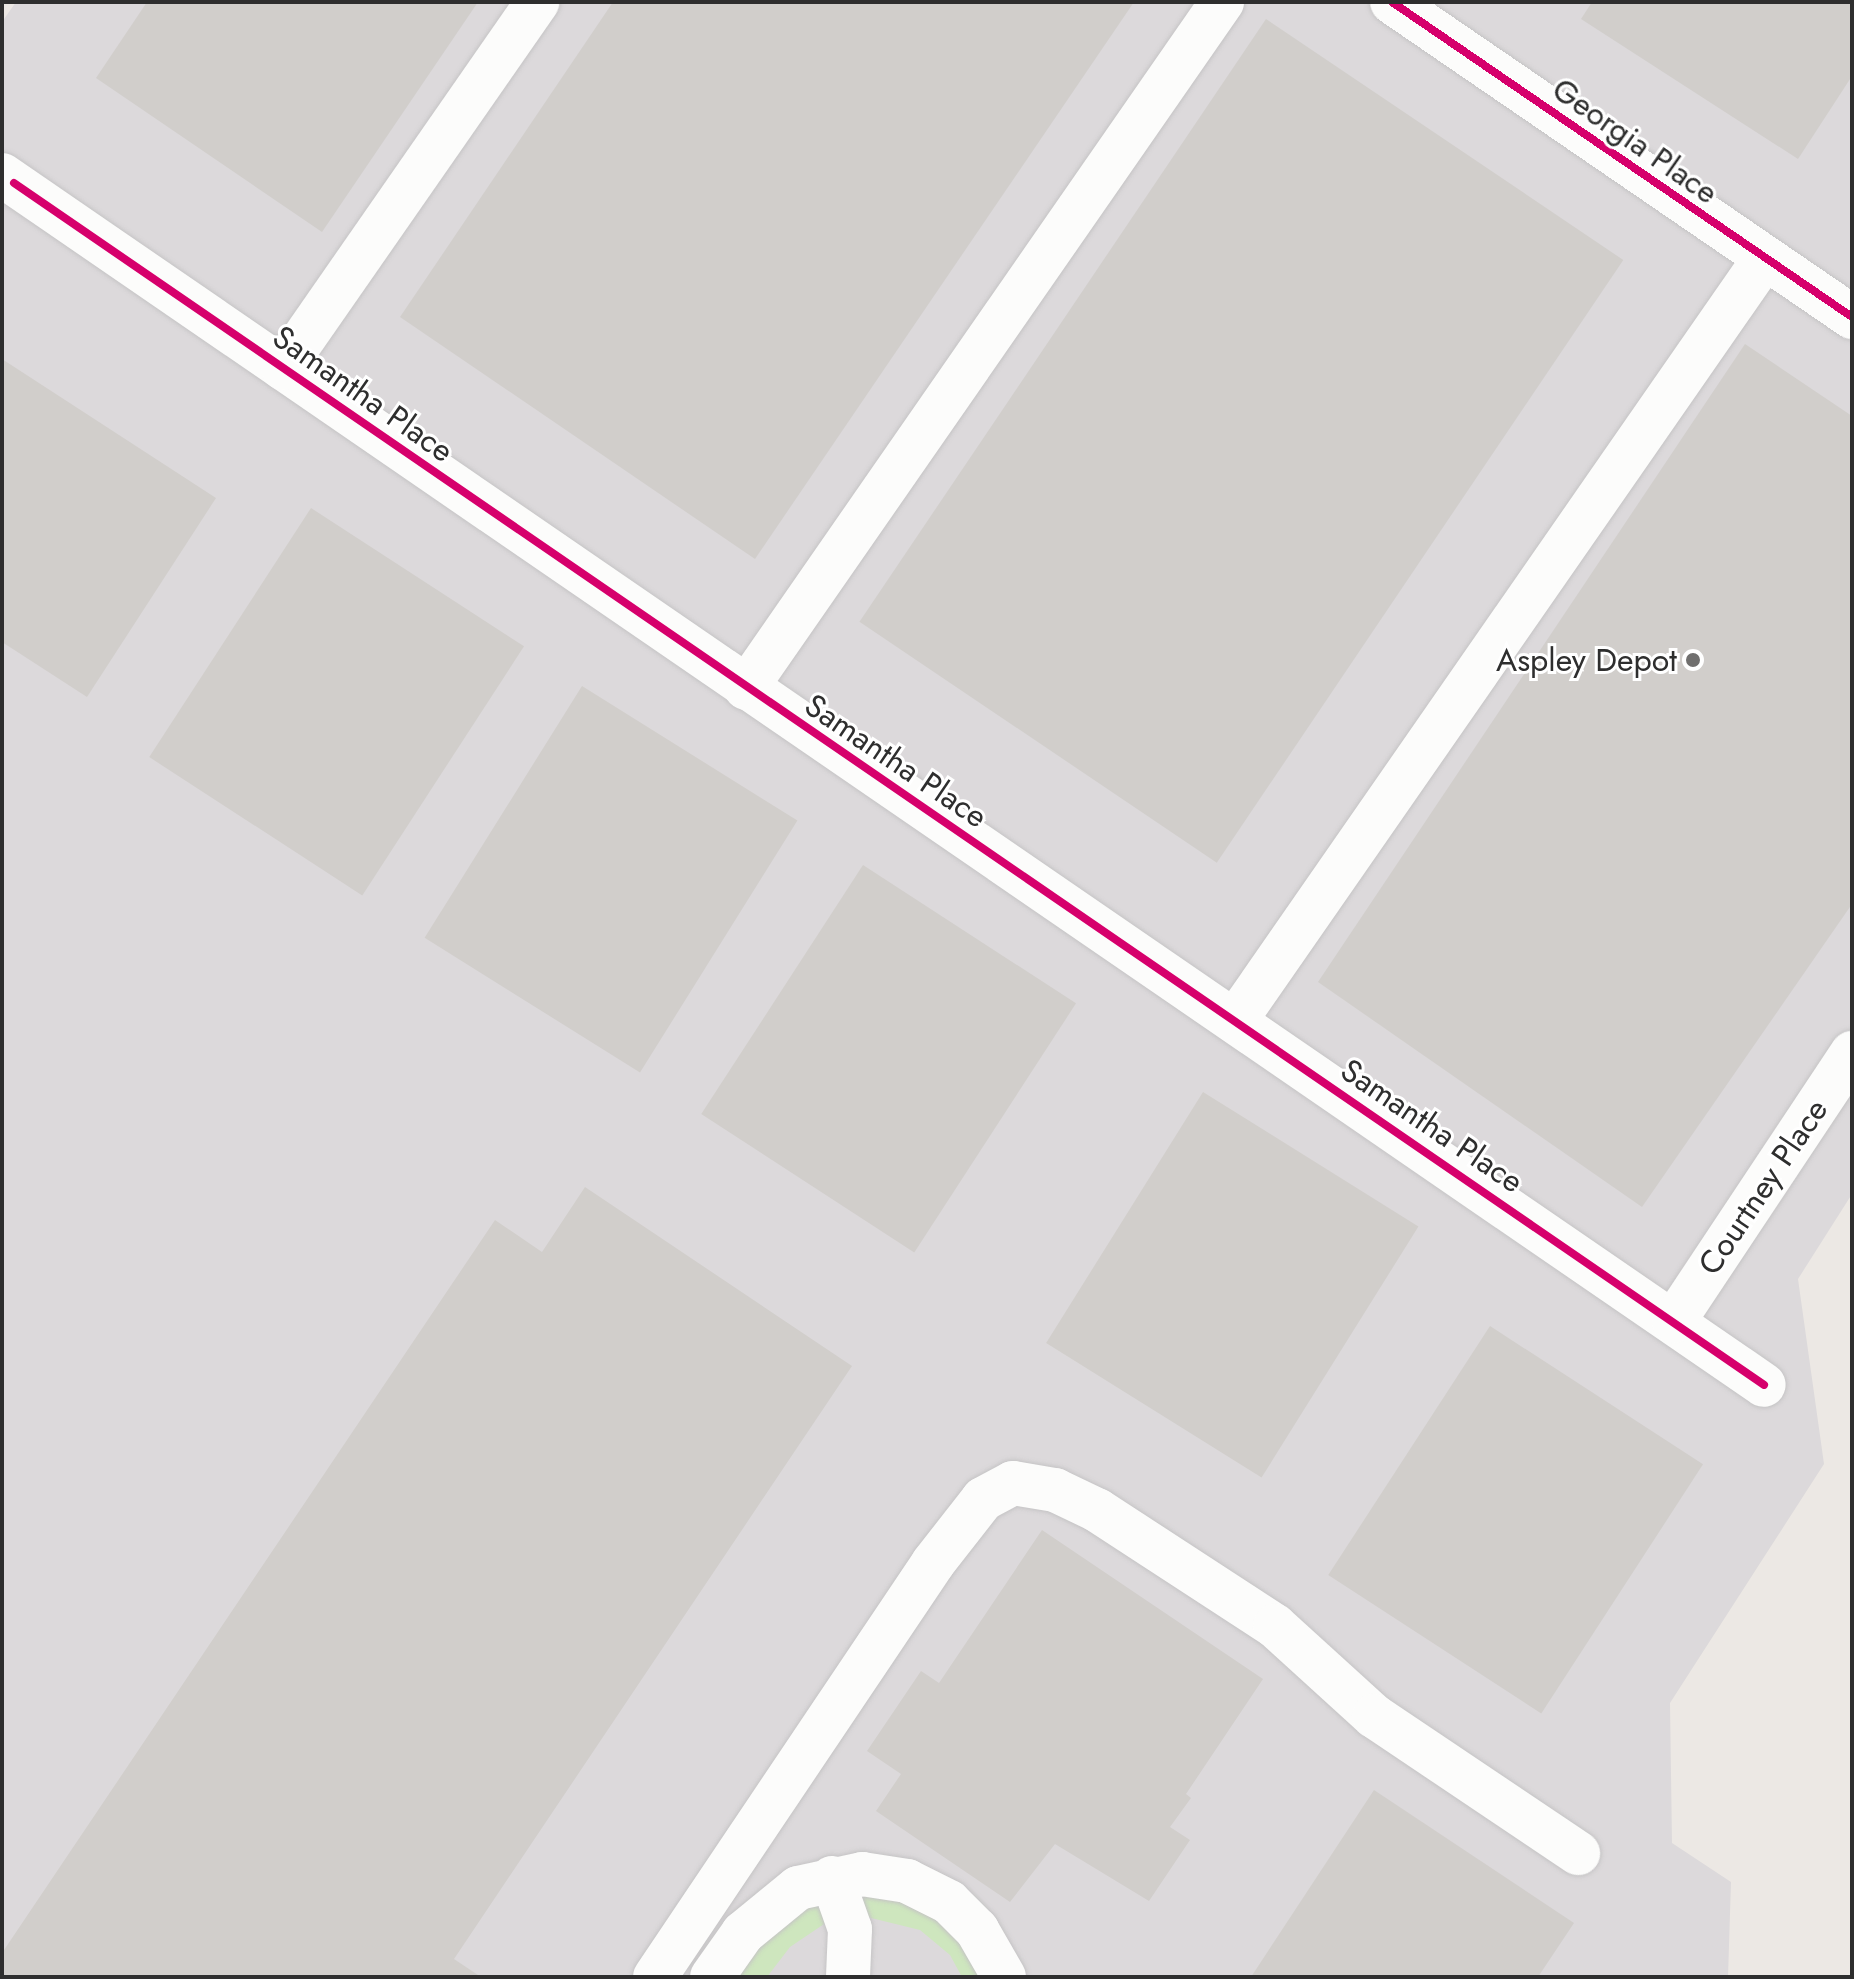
<!DOCTYPE html>
<style>
body{margin:0}
#map{position:relative;width:1854px;height:1979px;overflow:hidden;background:#ece8e4;font-family:Jost,sans-serif}
div>[style]{position:absolute}
[style*='--x']{left:calc(var(--x)*1px);top:calc(var(--y)*1px);width:calc(var(--w)*1px);rotate:calc(var(--a)*1deg)}
.industrial>*{inset:0;background:#dcd9db}
.green>*{inset:0;background:#cee6be}
.building>*{inset:0;background:#d1cecb;transform-origin:0 0}
.roads{filter:drop-shadow(0 0 2px #c5c4c5) drop-shadow(0 0 2px #c5c4c5)}
.minor>*{height:44px;margin:-22px;padding:0 22px;transform-origin:22px;border-radius:22px;background:#fcfcfb}
.cycleway>*{height:8px;margin:-4px;padding:0 4px;transform-origin:4px;border-radius:4px;background:#d6006c}
.dots>*{width:22px;height:22px;translate:-50% -50%;box-sizing:border-box;border:4px solid #fff;border-radius:50%}
span{translate:-50% -50%;white-space:nowrap;text-align:center;line-height:1.15;-webkit-text-stroke:6px #fff;paint-order:stroke}
.street-label{font-size:32px;color:#2e2e2e}
.poi-label{font-size:32px;color:#2e2e2e}
.right{translate:-100% -50%;text-align:right}
.frame{position:absolute;inset:0;border:4px solid #2e2e2e;pointer-events:none}
</style>
<div id="map">
<div class="industrial">
<i style="clip-path:polygon(16px 2px,1852px 2px,1852px 1194px,1798px 1279px,1824px 1464px,1670px 1703px,1672px 1843px,1731px 1882px,1728px 1977px,2px 1977px,2px 22px)"></i>
</div>
<div class="green">
<i style="clip-path:polygon(856px 1894px,891px 1896px,954px 1929px,985px 1977px,962px 1977px,950px 1955px,920px 1930px,867px 1917px)"></i>
<i style="clip-path:polygon(821px 1900px,830px 1920px,790px 1947px,767px 1977px,735px 1977px,770px 1932px)"></i>
</div>
<div class="building">
<i style="clip-path:polygon(147px 2px,478px 2px,322px 232px,96px 78px)"></i>
<i style="clip-path:polygon(613px 2px,1134px 2px,755px 559px,400px 317px)"></i>
<i style="clip-path:polygon(1592px 2px,1852px 2px,1852px 76px,1798px 159px,1581px 19px)"></i>
<i style="left:1266px;top:19px;width:431px;height:727px;rotate:34deg"></i>
<i style="clip-path:polygon(1745px 344px,1852px 416px,1852px 904px,1642px 1207px,1318px 982px)"></i>
<i style="clip-path:polygon(2px 359px,216px 498px,87px 697px,2px 642px)"></i>
<i style="left:311px;top:508px;width:254px;height:297px;rotate:33deg"></i>
<i style="left:582px;top:686px;width:254px;height:297px;rotate:32deg"></i>
<i style="left:863px;top:865px;width:254px;height:297px;rotate:33deg"></i>
<i style="left:1203px;top:1092px;width:254px;height:296px;rotate:32deg"></i>
<i style="clip-path:polygon(585px 1187px,852px 1366px,454px 1959px,481px 1977px,2px 1977px,2px 1953px,495px 1220px,542px 1252px)"></i>
<i style="left:1490px;top:1326px;width:254px;height:297px;rotate:33deg"></i>
<i style="clip-path:polygon(1042px 1530px,1263px 1679px,1186px 1794px,1191px 1798px,1170px 1827px,1190px 1840px,1149px 1901px,1055px 1844px,1010px 1902px,876px 1811px,901px 1774px,867px 1751px,921px 1671px,939px 1683px)"></i>
<i style="clip-path:polygon(1374px 1790px,1574px 1923px,1538px 1977px,1251px 1977px)"></i>
</div>
<div class="roads">
<div class="minor">
<i style="--x:1392;--y:2;--w:558;--a:34.4"></i>
<i style="--x:2;--y:175;--w:2137;--a:34.48"></i>
<i style="--x:283;--y:368;--w:446;--a:-55.2"></i>
<i style="--x:746;--y:688;--w:835;--a:-55.24"></i>
<i style="--x:1235;--y:1021;--w:928;--a:-55.23"></i>
<i style="--x:1674;--y:1321;--w:322;--a:-56.4"></i>
<i style="--x:832;--y:1878;--w:54;--a:70.6"></i>
<i style="--x:850;--y:1929;--w:48;--a:92.4"></i>
<i style="--x:655;--y:1977;--w:499;--a:-56.1"></i>
<i style="--x:933;--y:1563;--w:81;--a:-52"></i>
<i style="--x:983;--y:1499;--w:34;--a:-28"></i>
<i style="--x:1013;--y:1483;--w:43;--a:9.5"></i>
<i style="--x:1055;--y:1490;--w:47;--a:25.5"></i>
<i style="--x:1097;--y:1510;--w:212;--a:33.1"></i>
<i style="--x:1275;--y:1626;--w:134;--a:42.3"></i>
<i style="--x:1374;--y:1716;--w:246;--a:33.9"></i>
<i style="--x:712;--y:1977;--w:54;--a:-54.8"></i>
<i style="--x:743;--y:1933;--w:71;--a:-39.3"></i>
<i style="--x:798;--y:1888;--w:66;--a:-12.3"></i>
<i style="--x:862;--y:1874;--w:46;--a:8.8"></i>
<i style="--x:907;--y:1881;--w:47;--a:26.6"></i>
<i style="--x:949;--y:1902;--w:40;--a:45"></i>
<i style="--x:977;--y:1930;--w:54;--a:60.1"></i>
</div>
</div>
<div class="cycleway">
<i style="--x:1392;--y:2;--w:558;--a:34.4"></i>
<i style="--x:14;--y:183;--w:2123;--a:34.48"></i>
</div>
<div class="dots">
<i style="left:1693px;top:660px;background:#706f6e"></i>
</div>
<div class="street-label">
<span style="left:1635px;top:141px;rotate:35deg">Georgia Place</span>
<span style="left:363px;top:394px;rotate:35deg">Samantha Place</span>
<span style="left:896px;top:761px;rotate:34deg">Samantha Place</span>
<span style="left:1432px;top:1126px;rotate:34deg">Samantha Place</span>
<span style="left:1763px;top:1187px;rotate:-56deg">Courtney Place</span>
</div>
<div class="poi-label">
<span class="right" style="left:1677px;top:660px">Aspley Depot</span>
</div>
<div class="frame"></div>
</div>
